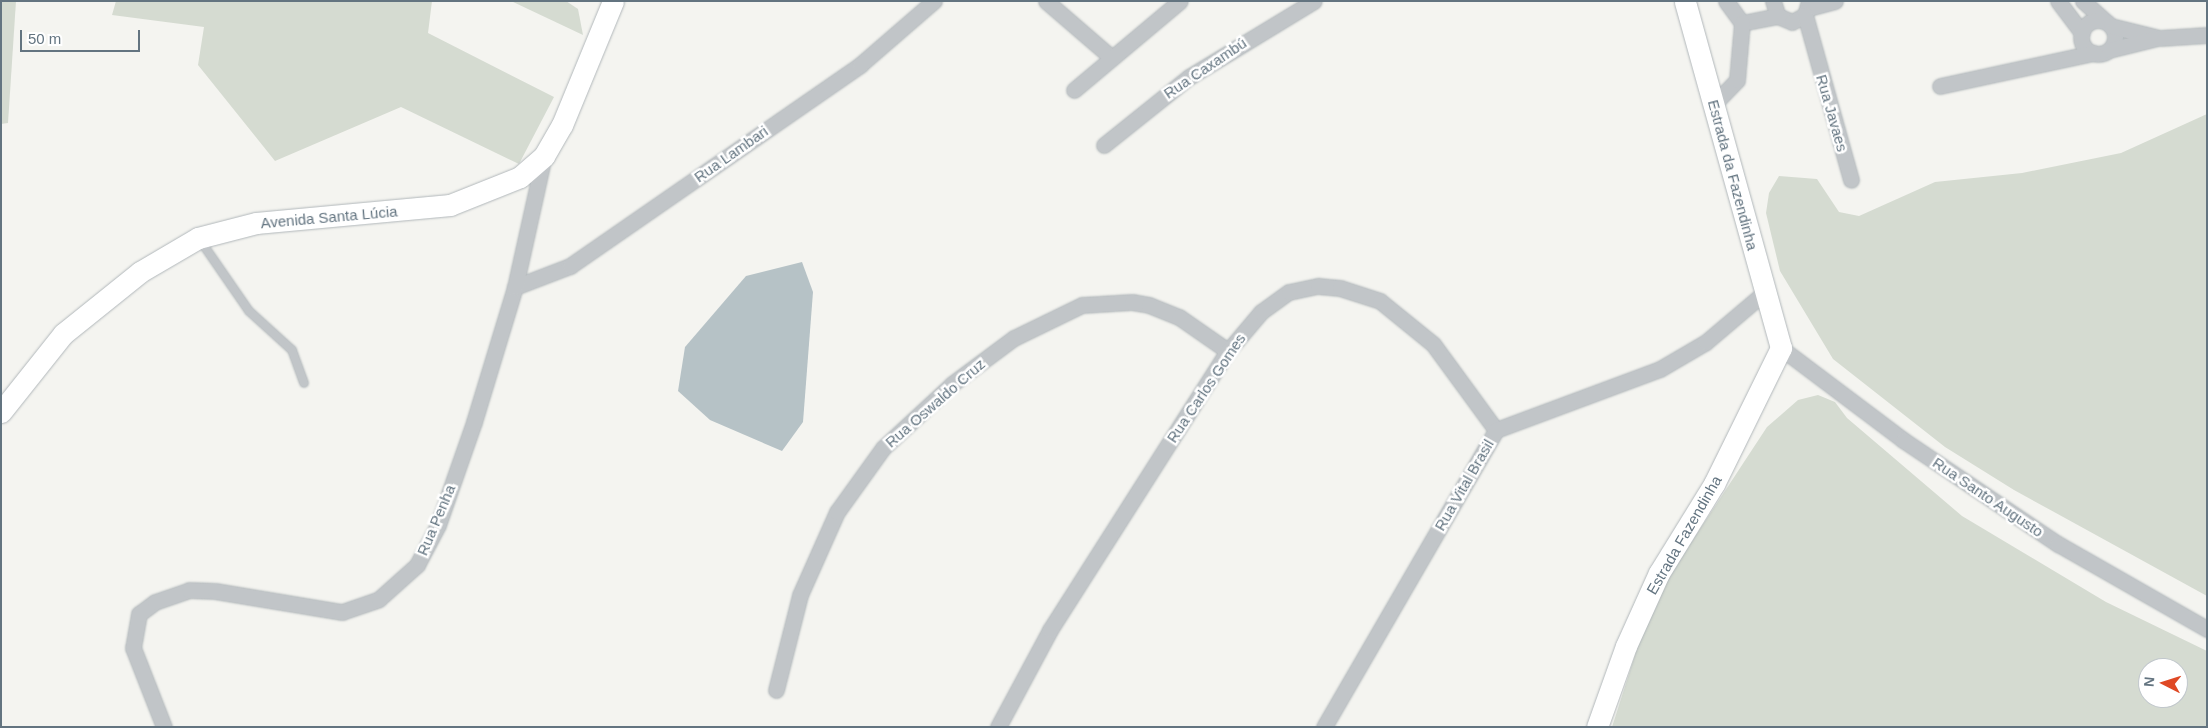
<!DOCTYPE html>
<meta charset="utf-8">
<style>
body{margin:0}
#map{position:relative;width:2208px;height:728px;overflow:hidden;background:#f4f4f0;font-family:Arial,sans-serif}
div>[style]{position:absolute}
[style*='--x']{left:calc(var(--x)*1px);top:calc(var(--y)*1px);width:calc(var(--w)*1px);rotate:calc(var(--a)*1deg)}
.green>*{inset:0;background:#d5dbd1}
.water>*{inset:0;background:#b6c2c6}
.roads{filter:drop-shadow(0 0 1px #b1b7ba) drop-shadow(0 0 1px #b1b7ba)}
.lane>*{height:8px;margin:-4px;padding:0 4px;transform-origin:4px;border-radius:4px;background:#c1c5c8}
.street>*{height:15px;margin:-7.5px;padding:0 7.5px;transform-origin:7.5px;border-radius:7.5px;background:#c1c5c8}
.street>.ring{margin:-7.5px;padding:0;box-sizing:content-box;background:none;border:15px solid #c1c5c8;border-radius:50%}
.secondary>*{height:21px;margin:-10.5px;padding:0 10.5px;transform-origin:10.5px;border-radius:10.5px;background:#fff}
span{translate:-50% -50%;white-space:nowrap;text-align:center;line-height:1.15;-webkit-text-stroke:5px #fff;paint-order:stroke}
.street-label{font-size:15px;color:#637480}
.frame{position:absolute;inset:0;border:2px solid #637480;pointer-events:none}
.north{position:absolute;left:2138px;top:658px;width:50px;height:50px;box-sizing:border-box;background:#fff;border:1px solid #c1c7cc;border-radius:50%;rotate:275deg;font-size:14px;font-weight:700;line-height:20px;text-align:center;color:#637480}
.north::after{content:'';display:block;margin:auto;width:18px;height:22px;background:#df4925;clip-path:polygon(50% 0,100% 100%,50% 72%,0 100%)}
.scale{position:absolute;left:20px;top:30px;width:120px;height:22px;box-sizing:border-box;border:2px solid #637480;border-top:0;padding-left:6px;font-size:15px;line-height:18px;white-space:nowrap;color:#637480;-webkit-text-stroke:4px #fff;paint-order:stroke}
</style>
<div id="map">
<div class="green">
<i style="clip-path:polygon(1px 1px,16px 1px,8px 123px,1px 124px)"></i>
<i style="clip-path:polygon(116px 1px,432px 1px,428px 33px,554px 97px,519px 164px,401px 107px,275px 161px,198px 65px,204px 27px,112px 15px)"></i>
<i style="clip-path:polygon(511px 1px,566px 1px,578px 9px,583px 35px)"></i>
<i style="clip-path:polygon(2207px 114px,2207px 596px,2014px 490px,1945px 447px,1833px 359px,1780px 271px,1766px 213px,1769px 193px,1779px 176px,1817px 179px,1839px 212px,1859px 216px,1935px 182px,2022px 173px,2121px 153px)"></i>
<i style="clip-path:polygon(evenodd,1818px 395px,1835px 402px,1847px 418px,1962px 516px,2106px 602px,2207px 651px,2207px 727px,1612px 727px,1652px 602px,1767px 427px,1798px 400px,1818px 395px,2148px 668px,2178px 668px,2178px 698px,2148px 698px,2148px 668px)"></i>
</div>
<div class="water">
<i style="clip-path:polygon(802px 262px,813px 292px,803px 422px,782px 451px,710px 420px,678px 391px,685px 347px,746px 276px)"></i>
</div>
<div class="roads">
<div class="lane">
<i style="--x:200;--y:240;--w:86;--a:55.4"></i>
<i style="--x:249;--y:311;--w:58;--a:42.2"></i>
<i style="--x:292;--y:350;--w:35;--a:70"></i>
</div>
<div class="street">
<i style="--x:1046;--y:1;--w:87;--a:40.8"></i>
<i style="--x:1726;--y:1;--w:27;--a:54"></i>
<i style="--x:1773;--y:1;--w:16;--a:72"></i>
<i style="--x:1778;--y:16;--w:15;--a:23"></i>
<i style="--x:1792;--y:22;--w:15;--a:-28"></i>
<i style="--x:1805;--y:15;--w:15;--a:-74"></i>
<i style="--x:2058;--y:1;--w:40;--a:53"></i>
<i style="--x:2083;--y:1;--w:31;--a:42"></i>
<i style="--x:1809;--y:8;--w:27;--a:-15"></i>
<i style="--x:1805;--y:15;--w:171;--a:74.4"></i>
<i class="ring" style="left:2081px;top:20px;width:19px;height:19px"></i>
<i style="--x:1742;--y:23;--w:37;--a:-11"></i>
<i style="--x:2111;--y:26;--w:50;--a:13.8"></i>
<i style="--x:2160;--y:38;--w:47;--a:-3.7"></i>
<i style="--x:2109;--y:50;--w:50;--a:-13.8"></i>
<i style="--x:1940;--y:86;--w:157;--a:-12.2"></i>
<i style="--x:1074;--y:90;--w:138;--a:-40"></i>
<i style="--x:1714;--y:104;--w:33;--a:-46"></i>
<i style="--x:1737;--y:80;--w:57;--a:-85"></i>
<i style="--x:1104;--y:145;--w:109;--a:-38.7"></i>
<i style="--x:1189;--y:77;--w:146;--a:-31.3"></i>
<i style="--x:515;--y:287;--w:59;--a:-20.9"></i>
<i style="--x:570;--y:266;--w:353;--a:-34.7"></i>
<i style="--x:860;--y:65;--w:98;--a:-40.9"></i>
<i style="--x:1781;--y:348;--w:153;--a:37"></i>
<i style="--x:1903;--y:440;--w:187;--a:33.9"></i>
<i style="--x:2058;--y:544;--w:172;--a:29.7"></i>
<i style="--x:776;--y:690;--w:98;--a:-75.8"></i>
<i style="--x:800;--y:595;--w:91;--a:-66"></i>
<i style="--x:837;--y:512;--w:79;--a:-54.3"></i>
<i style="--x:883;--y:448;--w:94;--a:-42.8"></i>
<i style="--x:952;--y:384;--w:77;--a:-36.6"></i>
<i style="--x:1014;--y:338;--w:76;--a:-25.9"></i>
<i style="--x:1082;--y:305;--w:50;--a:-3.4"></i>
<i style="--x:1132;--y:302;--w:17;--a:10"></i>
<i style="--x:1149;--y:305;--w:32;--a:22"></i>
<i style="--x:1179;--y:317;--w:60;--a:34.8"></i>
<i style="--x:164;--y:727;--w:85;--a:-111.4"></i>
<i style="--x:133;--y:648;--w:35;--a:-80"></i>
<i style="--x:139;--y:614;--w:20;--a:-37"></i>
<i style="--x:155;--y:602;--w:36;--a:-19"></i>
<i style="--x:189;--y:590;--w:26;--a:2"></i>
<i style="--x:215;--y:591;--w:129;--a:9.4"></i>
<i style="--x:342;--y:612;--w:39;--a:-19"></i>
<i style="--x:379;--y:599;--w:51;--a:-41.8"></i>
<i style="--x:417;--y:565;--w:45;--a:-62.3"></i>
<i style="--x:438;--y:525;--w:109;--a:-70.7"></i>
<i style="--x:474;--y:422;--w:141;--a:-73.1"></i>
<i style="--x:515;--y:287;--w:134;--a:-77.5"></i>
<i style="--x:998;--y:727;--w:110;--a:-61.8"></i>
<i style="--x:1050;--y:630;--w:331;--a:-57.5"></i>
<i style="--x:1228;--y:351;--w:51;--a:-49.8"></i>
<i style="--x:1261;--y:312;--w:34;--a:-36"></i>
<i style="--x:1289;--y:292;--w:30;--a:-12"></i>
<i style="--x:1318;--y:286;--w:22;--a:5"></i>
<i style="--x:1340;--y:288;--w:42;--a:18"></i>
<i style="--x:1380;--y:301;--w:68;--a:39.1"></i>
<i style="--x:1433;--y:344;--w:107;--a:53.8"></i>
<i style="--x:1324;--y:727;--w:343;--a:-59.9"></i>
<i style="--x:1496;--y:430;--w:175;--a:-20.4"></i>
<i style="--x:1660;--y:369;--w:53;--a:-30.4"></i>
<i style="--x:1706;--y:342;--w:77;--a:-40.3"></i>
</div>
<div class="secondary">
<i style="--x:1;--y:412;--w:100;--a:-51.5"></i>
<i style="--x:63;--y:334;--w:99;--a:-38.8"></i>
<i style="--x:140;--y:272;--w:67;--a:-30.4"></i>
<i style="--x:198;--y:238;--w:60;--a:-14.5"></i>
<i style="--x:256;--y:223;--w:195;--a:-5.3"></i>
<i style="--x:450;--y:205;--w:75;--a:-21.8"></i>
<i style="--x:520;--y:177;--w:32;--a:-41"></i>
<i style="--x:544;--y:156;--w:36;--a:-60"></i>
<i style="--x:562;--y:125;--w:134;--a:-67.6"></i>
<i style="--x:1597;--y:727;--w:86;--a:-70.3"></i>
<i style="--x:1626;--y:646;--w:80;--a:-65.7"></i>
<i style="--x:1659;--y:573;--w:105;--a:-58.3"></i>
<i style="--x:1714;--y:484;--w:152;--a:-63.8"></i>
<i style="--x:1781;--y:348;--w:360;--a:-105.5"></i>
</div>
</div>
<div class="street-label">
<span style="left:1205px;top:68px;rotate:-34deg">Rua Caxambú</span>
<span style="left:1832px;top:113px;rotate:74deg">Rua Javaes</span>
<span style="left:731px;top:154px;rotate:-35deg">Rua Lambari</span>
<span style="left:1733px;top:175px;rotate:75deg">Estrada da Fazendinha</span>
<span style="left:329px;top:217px;rotate:-5deg">Avenida Santa Lúcia</span>
<span style="left:1206px;top:388px;rotate:-56deg">Rua Carlos Gomes</span>
<span style="left:935px;top:403px;rotate:-41deg">Rua Oswaldo Cruz</span>
<span style="left:1464px;top:485px;rotate:-60deg">Rua Vital Brasil</span>
<span style="left:1988px;top:497px;rotate:34deg">Rua Santo Augusto</span>
<span style="left:436px;top:520px;rotate:-67deg">Rua Penha</span>
<span style="left:1684px;top:535px;rotate:-60deg">Estrada Fazendinha</span>
</div>
<div class="frame"></div>
<div class="north">N</div>
<div class="scale">50 m</div>
</div>
